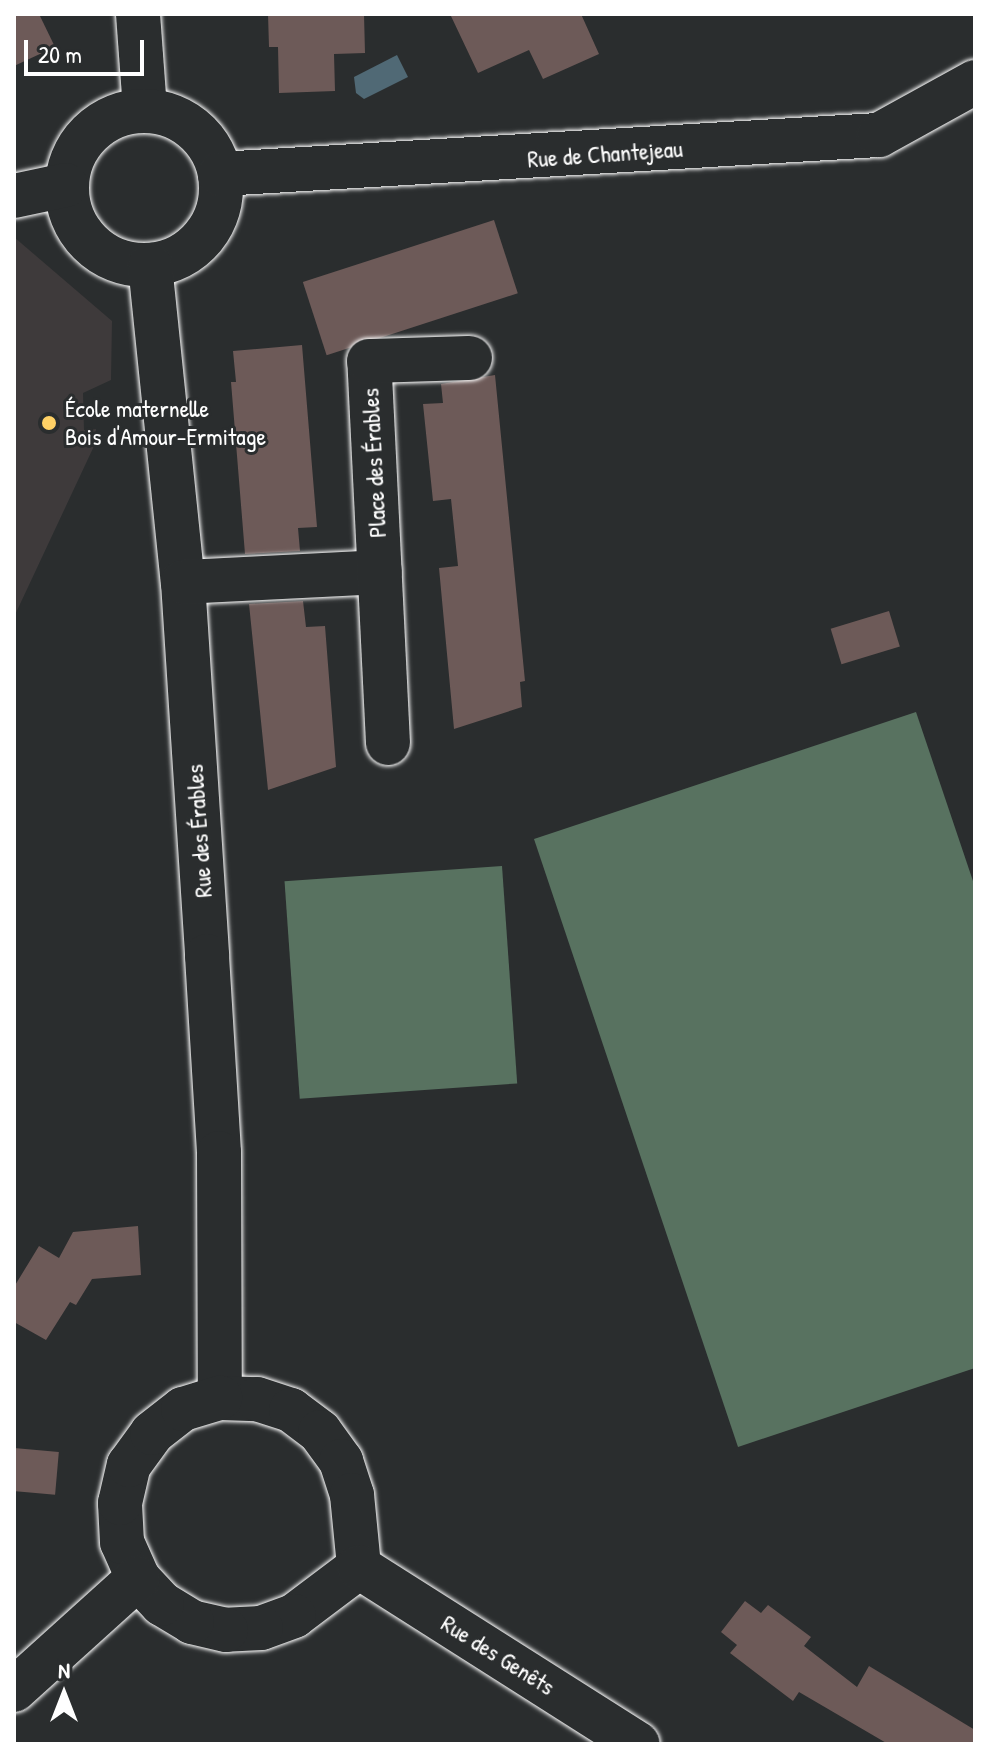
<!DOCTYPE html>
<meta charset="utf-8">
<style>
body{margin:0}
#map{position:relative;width:989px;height:1758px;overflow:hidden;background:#2a2d2e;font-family:"Patrick Hand",sans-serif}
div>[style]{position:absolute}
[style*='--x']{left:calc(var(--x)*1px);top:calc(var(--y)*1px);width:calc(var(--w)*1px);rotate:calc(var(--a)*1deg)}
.built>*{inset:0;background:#3e3a3b}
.green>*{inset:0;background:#587260;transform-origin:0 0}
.water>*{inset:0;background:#506975}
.building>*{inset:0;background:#6d5a58;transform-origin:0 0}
.roads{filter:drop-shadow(0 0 2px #fff) drop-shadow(0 0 2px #fff)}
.street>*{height:44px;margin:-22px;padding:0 22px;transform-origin:22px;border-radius:22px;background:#2a2d2e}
.street>.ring{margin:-22px;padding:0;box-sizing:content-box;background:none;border:44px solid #2a2d2e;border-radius:50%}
.dots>*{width:22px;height:22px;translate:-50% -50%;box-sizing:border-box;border:4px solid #2a2d2e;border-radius:50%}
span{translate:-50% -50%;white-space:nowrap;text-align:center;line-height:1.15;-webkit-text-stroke:6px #2a2d2e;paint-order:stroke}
.street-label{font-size:24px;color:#fff}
.poi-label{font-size:24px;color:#fff}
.left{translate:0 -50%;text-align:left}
.frame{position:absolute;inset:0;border:16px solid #fff;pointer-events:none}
.north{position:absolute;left:24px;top:1654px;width:80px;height:80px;-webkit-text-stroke:6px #2a2d2e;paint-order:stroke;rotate:0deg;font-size:22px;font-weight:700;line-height:32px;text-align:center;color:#fff}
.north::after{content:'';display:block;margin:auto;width:28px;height:36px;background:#fff;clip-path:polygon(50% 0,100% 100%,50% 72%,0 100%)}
.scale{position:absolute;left:24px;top:40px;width:120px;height:36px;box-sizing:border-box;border:4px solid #fff;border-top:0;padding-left:10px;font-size:24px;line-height:28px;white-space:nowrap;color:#fff;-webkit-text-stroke:6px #2a2d2e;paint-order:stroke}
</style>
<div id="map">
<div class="built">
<i style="clip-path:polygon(14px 237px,112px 321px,111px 380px,83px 393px,84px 430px,96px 429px,95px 444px,14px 617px)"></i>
</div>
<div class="green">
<i style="clip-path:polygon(916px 712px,975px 887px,975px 1368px,738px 1447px,534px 839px)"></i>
<i style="left:502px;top:866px;width:218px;height:218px;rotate:86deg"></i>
</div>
<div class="water">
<i style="clip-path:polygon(397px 55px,408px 77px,364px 99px,356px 93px,354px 77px)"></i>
</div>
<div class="building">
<i style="clip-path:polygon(14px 14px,39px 14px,55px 47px,14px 66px)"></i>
<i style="clip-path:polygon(268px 14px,364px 14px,365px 53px,334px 54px,335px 91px,279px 93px,278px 47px,269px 47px)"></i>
<i style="clip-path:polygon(450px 14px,581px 14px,599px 54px,543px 79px,529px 50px,478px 73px)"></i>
<i style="left:494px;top:220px;width:77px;height:201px;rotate:72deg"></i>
<i style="clip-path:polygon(302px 345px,317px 527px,298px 528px,300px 551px,245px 554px,231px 382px,236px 382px,233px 351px)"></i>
<i style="clip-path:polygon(495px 375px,525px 681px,520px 682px,522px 707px,454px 729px,439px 568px,458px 566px,451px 499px,433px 501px,423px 404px,443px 403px,441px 384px)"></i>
<i style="clip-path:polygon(303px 601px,306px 627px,325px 626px,336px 767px,268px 790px,249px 604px)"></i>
<i style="left:889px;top:611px;width:37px;height:61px;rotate:73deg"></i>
<i style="clip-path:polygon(138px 1226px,141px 1275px,92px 1279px,76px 1305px,70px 1302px,46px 1340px,14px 1322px,14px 1287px,39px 1246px,59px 1258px,73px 1232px)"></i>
<i style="left:14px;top:1448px;width:45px;height:43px;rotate:5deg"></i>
<i style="clip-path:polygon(745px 1601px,761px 1613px,768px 1605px,811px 1637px,804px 1646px,857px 1687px,869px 1666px,975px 1730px,975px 1744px,888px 1744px,799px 1692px,793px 1701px,730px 1653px,737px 1645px,721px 1632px)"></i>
</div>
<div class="roads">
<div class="street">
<i style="--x:138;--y:14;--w:96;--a:85.8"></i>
<i class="ring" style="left:67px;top:111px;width:110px;height:110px"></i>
<i style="--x:220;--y:174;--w:660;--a:-3.39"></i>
<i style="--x:879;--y:135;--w:110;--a:-28.9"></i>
<i style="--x:14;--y:196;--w:53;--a:-11.9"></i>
<i style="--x:150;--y:265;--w:319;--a:84.1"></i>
<i style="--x:183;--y:582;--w:375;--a:86.3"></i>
<i style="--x:207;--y:956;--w:197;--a:86.5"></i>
<i style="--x:219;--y:1153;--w:245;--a:89.8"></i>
<i style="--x:183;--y:582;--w:197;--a:-2.9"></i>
<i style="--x:388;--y:743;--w:382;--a:-92.8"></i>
<i style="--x:369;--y:361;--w:101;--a:-1.7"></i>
<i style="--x:220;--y:1398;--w:37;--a:2"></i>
<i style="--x:257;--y:1399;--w:36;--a:18"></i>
<i style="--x:291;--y:1410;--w:36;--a:37"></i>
<i style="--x:320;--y:1432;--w:36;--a:54"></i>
<i style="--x:341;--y:1461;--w:36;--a:72"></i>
<i style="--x:352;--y:1495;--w:72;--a:84.4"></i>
<i style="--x:359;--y:1567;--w:81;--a:143"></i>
<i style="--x:294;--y:1616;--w:35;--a:160"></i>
<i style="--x:261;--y:1628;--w:35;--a:177"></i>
<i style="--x:226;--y:1630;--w:35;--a:-167"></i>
<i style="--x:192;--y:1622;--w:35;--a:-149"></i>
<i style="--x:162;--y:1604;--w:35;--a:-133"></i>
<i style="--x:138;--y:1578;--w:39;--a:-114"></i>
<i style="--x:122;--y:1542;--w:39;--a:-93"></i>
<i style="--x:120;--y:1503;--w:39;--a:-77"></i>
<i style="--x:129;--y:1465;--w:39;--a:-54"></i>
<i style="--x:152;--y:1433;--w:39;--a:-38"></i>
<i style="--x:183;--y:1409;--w:39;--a:-17"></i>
<i style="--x:359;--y:1567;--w:330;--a:32.4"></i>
<i style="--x:14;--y:1690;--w:167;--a:-42.1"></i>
</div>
</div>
<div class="dots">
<i style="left:49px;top:423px;background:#ffd166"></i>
</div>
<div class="street-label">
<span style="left:605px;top:154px;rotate:-4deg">Rue de Chantejeau</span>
<span style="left:374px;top:463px;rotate:-93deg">Place des Érables</span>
<span style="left:199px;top:831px;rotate:-94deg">Rue des Érables</span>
<span style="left:498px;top:1655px;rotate:32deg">Rue des Genêts</span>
</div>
<div class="poi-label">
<span class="left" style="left:65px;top:423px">École maternelle<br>Bois d'Amour-Ermitage</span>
</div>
<div class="frame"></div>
<div class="north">N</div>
<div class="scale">20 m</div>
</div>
